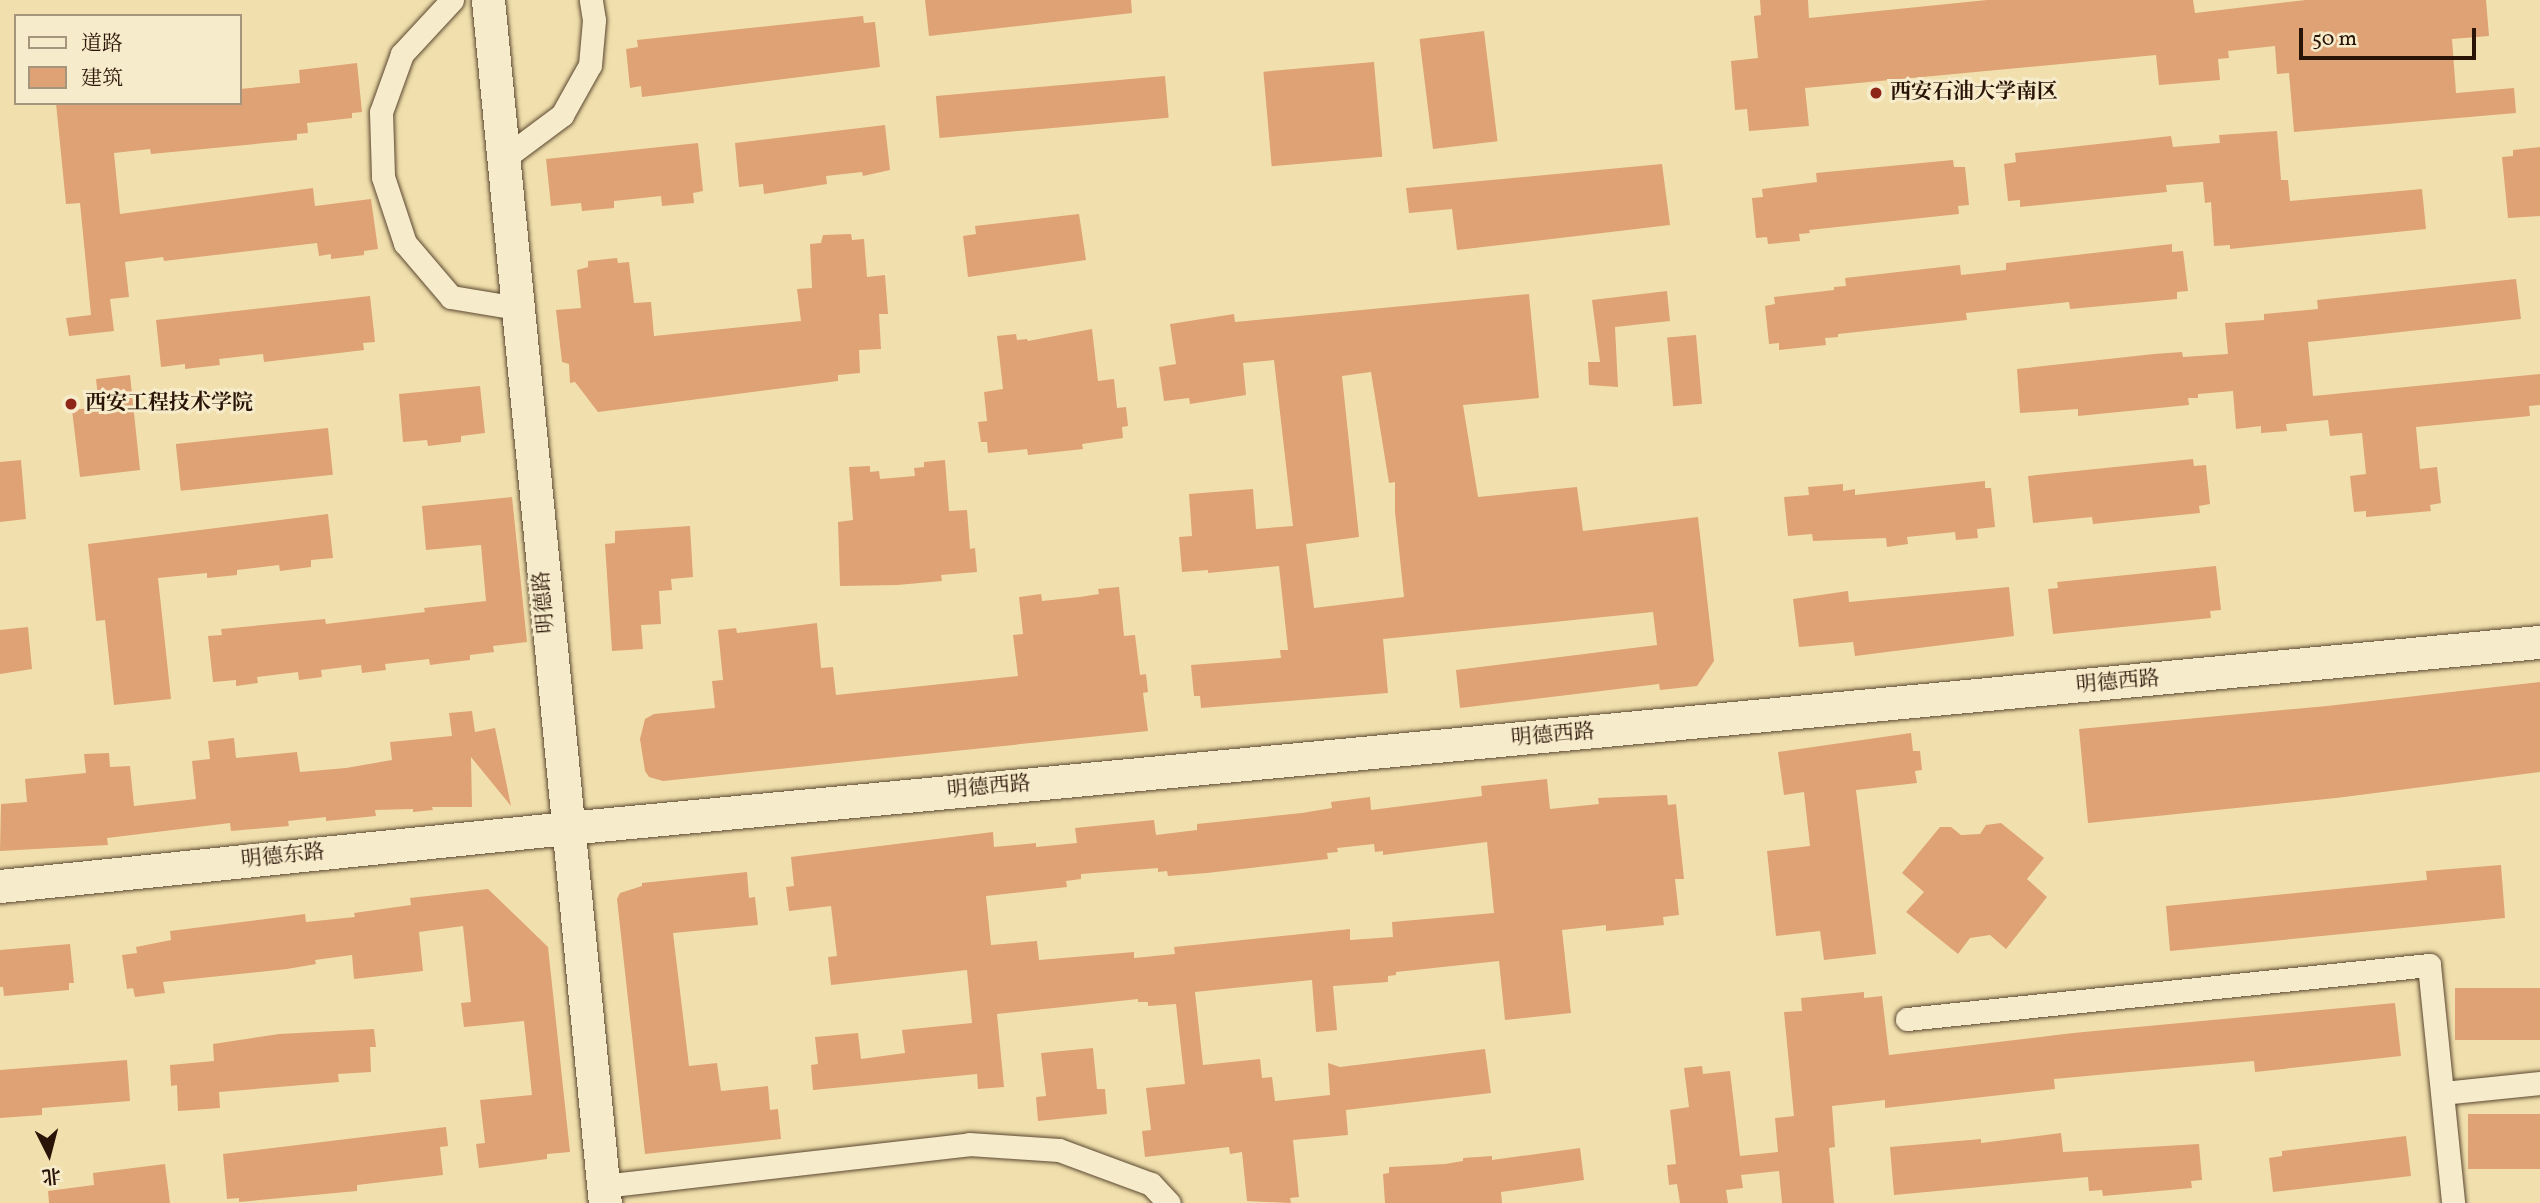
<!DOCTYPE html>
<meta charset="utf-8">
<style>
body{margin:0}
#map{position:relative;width:2540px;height:1203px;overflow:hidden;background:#f1e0ad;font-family:Vollkorn,"Noto Serif SC",serif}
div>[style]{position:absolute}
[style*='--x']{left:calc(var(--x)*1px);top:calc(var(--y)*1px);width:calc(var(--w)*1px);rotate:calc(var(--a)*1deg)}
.building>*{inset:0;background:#dea274;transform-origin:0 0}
.roads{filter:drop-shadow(0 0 2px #5b4730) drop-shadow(0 0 2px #5b4730)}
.street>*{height:23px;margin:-11.5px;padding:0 11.5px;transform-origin:11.5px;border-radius:11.5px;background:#f6ebca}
.secondary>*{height:33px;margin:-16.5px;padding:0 16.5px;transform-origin:16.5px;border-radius:16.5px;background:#f6ebca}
.dots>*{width:19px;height:19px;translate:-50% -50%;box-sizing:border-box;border:4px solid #f6ebca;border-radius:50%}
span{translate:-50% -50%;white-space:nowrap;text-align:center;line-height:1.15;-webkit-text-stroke:6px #f6ebca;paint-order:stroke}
.poi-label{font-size:21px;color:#291407;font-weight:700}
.left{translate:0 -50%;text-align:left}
.street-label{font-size:21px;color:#291407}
.legend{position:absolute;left:14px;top:14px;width:228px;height:91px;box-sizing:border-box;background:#f6ebca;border:2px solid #a4957c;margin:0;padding:9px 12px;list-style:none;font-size:21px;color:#291407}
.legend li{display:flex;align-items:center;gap:14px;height:35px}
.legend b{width:35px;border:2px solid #a4957c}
.north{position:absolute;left:14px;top:1119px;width:70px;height:70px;-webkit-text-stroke:5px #f6ebca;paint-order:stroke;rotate:174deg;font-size:19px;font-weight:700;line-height:28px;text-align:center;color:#291407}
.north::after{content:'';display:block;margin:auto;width:24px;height:32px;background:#291407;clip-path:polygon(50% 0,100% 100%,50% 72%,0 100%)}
.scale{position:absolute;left:2299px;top:28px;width:177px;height:32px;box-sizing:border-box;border:4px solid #291407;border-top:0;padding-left:9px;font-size:21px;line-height:24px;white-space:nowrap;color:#291407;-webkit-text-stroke:5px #f6ebca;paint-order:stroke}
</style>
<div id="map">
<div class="building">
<i style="clip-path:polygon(925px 0,1131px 0,1132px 13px,929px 36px)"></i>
<i style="clip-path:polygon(1760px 0,1808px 0,1809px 18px,1987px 0,2193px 0,2195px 13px,2306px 0,2486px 0,2489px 36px,2452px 39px,2456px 93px,2514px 88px,2516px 113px,2294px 132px,2289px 73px,2277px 74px,2275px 46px,2228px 51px,2229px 58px,2218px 59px,2220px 80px,2159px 85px,2156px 55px,1805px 88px,1809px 126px,1749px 131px,1747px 109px,1735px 110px,1731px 61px,1758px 58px,1754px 16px,1761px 15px)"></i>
<i style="clip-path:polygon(863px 16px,864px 23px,875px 22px,880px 67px,642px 97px,641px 86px,630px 88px,626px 49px,638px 47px,637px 40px)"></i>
<i style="left:1484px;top:31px;width:111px;height:65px;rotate:83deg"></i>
<i style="left:1374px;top:62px;width:95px;height:111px;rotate:85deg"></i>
<i style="clip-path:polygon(357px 63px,362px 112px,352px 113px,352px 118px,307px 123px,308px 133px,297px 134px,297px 140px,151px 154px,150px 149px,114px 153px,120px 214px,313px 188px,315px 206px,371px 199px,378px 249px,364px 251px,364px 255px,331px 259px,331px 254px,319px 256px,317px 243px,164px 261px,163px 257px,125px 262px,129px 297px,110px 299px,114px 331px,69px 336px,66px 318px,91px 315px,80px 203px,66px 204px,56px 103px,240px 103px,240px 89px,300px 83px,299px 70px)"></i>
<i style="left:1165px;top:76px;width:42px;height:230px;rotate:85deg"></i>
<i style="clip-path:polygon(885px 125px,890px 170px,863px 176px,862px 172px,826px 176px,827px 184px,764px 194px,763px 184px,739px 187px,735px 143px)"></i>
<i style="clip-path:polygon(2277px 131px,2281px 180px,2288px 180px,2290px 201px,2422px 189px,2426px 229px,2230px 249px,2230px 245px,2214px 246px,2211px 202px,2205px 203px,2203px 182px,2166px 185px,2167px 192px,2020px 207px,2020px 200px,2008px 201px,2004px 164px,2016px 162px,2015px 153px,2171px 136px,2173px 147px,2220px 143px,2219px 135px)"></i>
<i style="clip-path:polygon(698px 143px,703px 191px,693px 193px,694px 203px,662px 206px,661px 196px,614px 201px,614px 208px,582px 211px,581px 203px,551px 206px,546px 159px)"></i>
<i style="clip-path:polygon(2540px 147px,2540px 216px,2508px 218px,2502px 157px,2513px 156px,2513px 150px)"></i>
<i style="clip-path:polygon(1953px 160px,1954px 167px,1965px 167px,1969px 205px,1958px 206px,1959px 214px,1809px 230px,1810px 233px,1799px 234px,1800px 241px,1768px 244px,1767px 237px,1756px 238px,1752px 198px,1763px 197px,1762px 189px,1817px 182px,1816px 173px)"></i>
<i style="clip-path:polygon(1662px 164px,1670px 225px,1457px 250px,1452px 209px,1409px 213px,1406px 188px)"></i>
<i style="clip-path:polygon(1079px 214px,1086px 260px,968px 277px,963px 236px,976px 234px,975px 226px)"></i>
<i style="clip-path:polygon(851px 234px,852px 240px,864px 239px,867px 277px,885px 275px,888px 314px,879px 314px,881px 349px,859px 350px,860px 373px,838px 375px,838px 381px,598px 412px,575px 382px,570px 383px,569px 364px,562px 362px,556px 310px,581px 308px,577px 270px,588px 267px,588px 261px,617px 258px,618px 263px,629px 262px,634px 303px,651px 302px,654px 336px,801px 321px,797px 289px,812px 288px,810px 244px,821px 243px,823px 235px)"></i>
<i style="clip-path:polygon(2172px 244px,2172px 252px,2183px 251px,2188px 291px,2177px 292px,2177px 299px,2070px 309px,2069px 302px,1966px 313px,1967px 320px,1838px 334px,1838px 337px,1825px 338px,1826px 345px,1779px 350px,1779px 343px,1769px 344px,1765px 306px,1775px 304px,1774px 297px,1834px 290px,1834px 287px,1846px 286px,1845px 278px,1960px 265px,1961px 275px,2006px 270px,2006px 263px)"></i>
<i style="clip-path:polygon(2516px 279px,2521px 319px,2308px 342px,2313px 396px,2540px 374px,2540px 405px,2529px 406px,2530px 416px,2416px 427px,2420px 469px,2437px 467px,2441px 503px,2430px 505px,2431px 511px,2366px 517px,2366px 511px,2354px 512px,2350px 476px,2366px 474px,2362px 433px,2330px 436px,2328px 420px,2286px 424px,2287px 431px,2261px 433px,2261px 426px,2236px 429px,2233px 391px,2198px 394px,2198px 398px,2188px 398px,2189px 405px,2078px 416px,2078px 409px,2020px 413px,2017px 369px,2154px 354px,2182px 352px,2183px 357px,2228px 354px,2225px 323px,2264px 320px,2264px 314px,2318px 309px,2317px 300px)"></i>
<i style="clip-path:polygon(1667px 291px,1670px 321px,1615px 327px,1618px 387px,1589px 385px,1588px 362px,1600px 362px,1592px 300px)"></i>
<i style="clip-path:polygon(evenodd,1529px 294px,1539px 398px,1463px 405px,1478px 497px,1577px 487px,1583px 531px,1698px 517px,1714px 661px,1697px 686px,1660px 690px,1659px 684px,1460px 708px,1456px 670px,1657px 645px,1653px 612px,1383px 639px,1388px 693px,1201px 708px,1200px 696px,1194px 696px,1191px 665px,1281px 658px,1280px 650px,1288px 650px,1279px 566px,1208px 573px,1208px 570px,1182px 572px,1179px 537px,1192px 536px,1189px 494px,1253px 489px,1256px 529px,1293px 526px,1274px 360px,1243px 363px,1246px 395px,1190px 404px,1189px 398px,1164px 401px,1159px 367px,1176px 364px,1170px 324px,1234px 314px,1235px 322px,1529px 294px,1371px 372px,1389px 483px,1395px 482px,1395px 512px,1404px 597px,1314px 608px,1306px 544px,1359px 537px,1342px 376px,1371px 372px)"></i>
<i style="clip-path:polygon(370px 296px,375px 342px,363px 343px,364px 350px,264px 362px,263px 354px,219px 359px,220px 365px,185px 369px,185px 364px,161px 367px,156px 320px)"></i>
<i style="clip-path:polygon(1092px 329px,1098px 381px,1114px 379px,1117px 408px,1126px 407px,1128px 426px,1122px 427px,1123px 438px,1082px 444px,1083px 449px,1028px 455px,1027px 449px,988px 453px,987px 442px,981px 442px,978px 422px,987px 421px,984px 392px,1003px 389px,997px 336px,1016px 334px,1017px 340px,1027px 339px,1028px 341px)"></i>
<i style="left:1696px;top:335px;width:69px;height:29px;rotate:85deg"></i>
<i style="clip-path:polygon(130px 375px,140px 470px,80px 477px,72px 410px,99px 407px,96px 379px)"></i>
<i style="clip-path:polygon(480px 386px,485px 433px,461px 436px,461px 442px,428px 446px,427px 440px,403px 442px,399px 394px)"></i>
<i style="left:328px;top:428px;width:47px;height:153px;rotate:84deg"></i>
<i style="clip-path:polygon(2193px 459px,2194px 466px,2206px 465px,2210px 504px,2199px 506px,2200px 513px,2093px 524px,2092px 517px,2033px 523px,2028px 476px)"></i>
<i style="clip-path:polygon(21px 460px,26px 519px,0 522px,0 462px)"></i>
<i style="clip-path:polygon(945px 460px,949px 511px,967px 510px,970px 549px,975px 548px,977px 572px,941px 575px,942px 581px,897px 585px,840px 586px,838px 522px,853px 520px,849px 467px,870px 466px,870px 472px,879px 471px,880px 479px,915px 476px,914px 468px,924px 467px,924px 462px)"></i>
<i style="clip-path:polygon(1985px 481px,1985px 488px,1991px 488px,1995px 527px,1977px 529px,1978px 538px,1956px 540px,1955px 532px,1907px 537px,1908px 544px,1887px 547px,1886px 538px,1813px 541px,1812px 534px,1788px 536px,1784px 497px,1809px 495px,1808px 487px,1843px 484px,1843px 491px,1855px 489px,1855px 495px)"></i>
<i style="clip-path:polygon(512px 497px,527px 642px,493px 646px,494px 652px,470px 655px,470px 660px,445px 663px,430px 665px,429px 659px,385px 664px,386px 670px,362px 673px,361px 665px,321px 670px,322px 677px,299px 680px,298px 672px,257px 677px,258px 683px,236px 686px,236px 680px,213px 682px,208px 636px,222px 635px,221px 629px,325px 619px,326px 624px,425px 612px,424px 608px,486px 601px,481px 545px,426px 550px,422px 506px)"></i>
<i style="clip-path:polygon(328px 514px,333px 558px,311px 560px,311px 567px,280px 571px,279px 565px,237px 570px,237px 575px,207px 578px,207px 573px,158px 578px,171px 699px,114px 705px,105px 620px,96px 621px,88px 544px)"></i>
<i style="clip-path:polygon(690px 526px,693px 577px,671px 579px,672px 590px,659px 591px,661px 624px,641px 625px,643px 649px,612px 651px,605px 544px,615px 543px,615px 531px)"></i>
<i style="clip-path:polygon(2216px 566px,2221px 610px,2210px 611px,2211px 618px,2053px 634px,2048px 589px,2058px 588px,2057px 582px)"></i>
<i style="clip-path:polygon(1119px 587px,1124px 636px,1135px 635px,1140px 675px,1146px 674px,1148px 692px,1143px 693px,1148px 731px,663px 781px,649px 777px,645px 771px,640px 739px,645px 719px,654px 714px,715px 708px,712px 681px,723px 680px,718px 630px,736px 628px,737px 633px,817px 623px,821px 668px,833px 667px,836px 695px,1018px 676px,1013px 635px,1023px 634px,1019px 597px,1041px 594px,1042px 601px,1080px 597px,1099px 594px,1098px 589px)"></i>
<i style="clip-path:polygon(2009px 587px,2014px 636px,1855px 656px,1853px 642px,1799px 647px,1793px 599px,1848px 591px,1849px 602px)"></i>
<i style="clip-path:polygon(28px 627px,32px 669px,0 674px,0 630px)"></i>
<i style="clip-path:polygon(2540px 682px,2540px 772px,2336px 798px,2088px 823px,2079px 729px,2327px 706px)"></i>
<i style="clip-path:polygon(472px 711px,475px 732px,495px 728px,511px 806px,471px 757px,472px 807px,432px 807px,433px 810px,413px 812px,413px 809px,375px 810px,376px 816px,326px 821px,326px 817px,288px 821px,289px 826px,231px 831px,230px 823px,107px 838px,108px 845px,0 851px,1px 804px,27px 802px,25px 779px,86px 773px,84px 754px,109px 753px,110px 767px,130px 766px,134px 806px,196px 799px,192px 761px,210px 759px,208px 741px,234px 738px,236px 758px,297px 752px,300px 772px,346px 768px,392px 760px,390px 742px,452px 736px,449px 713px)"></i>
<i style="clip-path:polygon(1911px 733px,1913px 751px,1920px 751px,1922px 770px,1915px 771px,1917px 783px,1856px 790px,1876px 954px,1824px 960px,1820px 931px,1776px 936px,1767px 851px,1810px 846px,1804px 792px,1784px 795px,1778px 752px)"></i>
<i style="clip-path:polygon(evenodd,1547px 779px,1550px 809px,1599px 804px,1598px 798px,1667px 795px,1668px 805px,1676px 804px,1684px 879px,1675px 879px,1679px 915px,1663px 917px,1664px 925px,1606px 931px,1606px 925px,1562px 930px,1571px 1013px,1505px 1020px,1499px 961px,1396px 972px,1396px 975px,1388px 976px,1388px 982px,1333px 986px,1337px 1030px,1316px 1032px,1312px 980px,1195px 992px,1203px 1065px,1260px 1059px,1262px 1078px,1272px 1077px,1275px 1101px,1330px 1095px,1328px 1063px,1340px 1067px,1485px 1049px,1491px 1093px,1346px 1110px,1348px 1135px,1293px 1140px,1299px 1197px,1290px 1198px,1291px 1203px,1247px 1201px,1242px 1152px,1230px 1154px,1229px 1147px,1145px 1157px,1142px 1131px,1151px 1130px,1146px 1088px,1185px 1084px,1176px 1004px,1148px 1006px,1148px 1002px,1138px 1002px,1138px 999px,997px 1014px,1004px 1087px,978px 1089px,977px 1074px,813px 1090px,811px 1065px,818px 1064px,815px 1037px,858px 1033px,861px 1059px,905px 1053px,902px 1030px,972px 1023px,967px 970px,831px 985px,828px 957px,837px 956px,831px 906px,789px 911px,786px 887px,794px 886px,791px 857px,993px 832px,994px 847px,1036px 843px,1036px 847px,1077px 843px,1075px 828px,1154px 820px,1156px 835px,1197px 830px,1197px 824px,1302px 813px,1332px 808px,1331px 802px,1370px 797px,1371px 810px,1482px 796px,1481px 786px,1547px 779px,1487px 842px,1494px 913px,1392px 922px,1393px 937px,1350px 940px,1350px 929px,1174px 947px,1175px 954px,1134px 958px,1134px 952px,1039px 960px,1037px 941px,991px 945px,986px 896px,1067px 887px,1066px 881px,1081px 879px,1081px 874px,1158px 868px,1158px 872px,1167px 871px,1168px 876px,1207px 873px,1328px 859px,1327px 853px,1338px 852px,1337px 848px,1374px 844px,1375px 852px,1383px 851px,1383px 855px,1487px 842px)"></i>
<i style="clip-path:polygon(2001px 823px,2044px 858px,2027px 879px,2047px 897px,2006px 949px,1990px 935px,1970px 938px,1958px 954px,1906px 912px,1924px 892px,1902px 873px,1940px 827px,1951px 827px,1961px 835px,1980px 834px,1986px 825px)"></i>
<i style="clip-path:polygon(2501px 865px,2505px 918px,2170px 951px,2166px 906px,2427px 880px,2426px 871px)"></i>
<i style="clip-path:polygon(747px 872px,749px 898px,755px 897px,758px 925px,673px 933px,689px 1066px,717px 1063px,721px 1091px,768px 1086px,770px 1110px,778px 1109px,781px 1139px,645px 1154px,617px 899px,620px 893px,642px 886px,642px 883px)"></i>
<i style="clip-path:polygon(488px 889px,548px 947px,570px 1152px,547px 1154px,547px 1159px,479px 1168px,476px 1144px,485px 1143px,480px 1100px,532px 1095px,524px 1021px,464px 1027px,461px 1003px,471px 1002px,463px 926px,419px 932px,423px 971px,354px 979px,352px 955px,315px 960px,316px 964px,287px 969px,163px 982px,165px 993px,135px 997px,133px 988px,127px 989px,122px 955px,137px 953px,136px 947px,171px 940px,170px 931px,305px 914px,306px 922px,355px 917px,354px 913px,411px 905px,410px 898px)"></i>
<i style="clip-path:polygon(70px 944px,74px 983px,69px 983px,69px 990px,4px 996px,3px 987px,0 987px,0 950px)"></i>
<i style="left:2540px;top:988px;width:52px;height:85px;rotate:90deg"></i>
<i style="clip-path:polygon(1864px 992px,1864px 998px,1882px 996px,1889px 1055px,2073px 1033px,2395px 1003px,2401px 1056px,2255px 1072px,2254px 1061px,2119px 1073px,2054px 1079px,2055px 1089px,1885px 1108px,1885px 1100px,1832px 1106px,1835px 1147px,1829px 1148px,1834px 1203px,1782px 1203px,1779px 1171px,1741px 1175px,1743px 1188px,1726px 1190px,1728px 1203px,1680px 1203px,1677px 1184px,1669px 1185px,1667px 1165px,1676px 1164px,1670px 1110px,1689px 1107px,1684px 1068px,1702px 1066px,1703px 1074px,1730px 1071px,1740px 1156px,1778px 1152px,1775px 1118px,1794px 1116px,1784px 1012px,1802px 1011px,1801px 998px)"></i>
<i style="clip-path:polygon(374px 1029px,376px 1047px,370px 1047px,371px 1072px,338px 1074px,339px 1082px,219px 1092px,220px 1108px,178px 1111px,177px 1085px,171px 1086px,170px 1065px,214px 1061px,213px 1044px,279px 1034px)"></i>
<i style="clip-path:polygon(1093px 1048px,1097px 1089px,1105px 1089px,1107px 1114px,1038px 1121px,1036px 1097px,1046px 1096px,1041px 1053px)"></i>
<i style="clip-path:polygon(127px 1060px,130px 1101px,42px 1108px,42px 1115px,0 1118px,0 1070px)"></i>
<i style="left:2540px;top:1114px;width:55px;height:72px;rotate:90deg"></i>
<i style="clip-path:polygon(446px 1127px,448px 1146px,440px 1147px,443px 1175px,357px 1185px,357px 1191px,239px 1202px,239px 1198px,227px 1199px,223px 1154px)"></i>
<i style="clip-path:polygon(2061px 1133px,2063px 1152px,2199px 1144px,2202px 1180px,2191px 1181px,2192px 1188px,2103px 1196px,2102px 1190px,2089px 1191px,2088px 1177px,1894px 1195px,1890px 1147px,1981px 1139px,1981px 1143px)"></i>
<i style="clip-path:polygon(2406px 1136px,2411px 1176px,2273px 1192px,2269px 1158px,2282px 1156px,2282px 1151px)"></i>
<i style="clip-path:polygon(1580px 1148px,1584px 1180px,1501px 1192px,1502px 1203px,1385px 1203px,1383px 1174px,1389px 1173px,1389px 1167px,1445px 1164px,1463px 1161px,1463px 1158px,1492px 1156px,1492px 1160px)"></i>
<i style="clip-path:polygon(165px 1164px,170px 1203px,49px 1203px,48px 1191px,94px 1185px,93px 1173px)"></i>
</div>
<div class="roads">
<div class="street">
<i style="--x:452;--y:0;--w:74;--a:132.8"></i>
<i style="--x:402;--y:54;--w:62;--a:109.9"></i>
<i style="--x:381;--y:112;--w:65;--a:88.2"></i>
<i style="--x:383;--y:177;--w:70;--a:71.6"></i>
<i style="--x:405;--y:243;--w:71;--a:49.6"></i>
<i style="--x:451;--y:297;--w:67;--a:9.5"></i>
<i style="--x:503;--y:159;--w:74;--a:-36.7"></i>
<i style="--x:562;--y:115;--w:57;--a:-60.8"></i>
<i style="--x:590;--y:65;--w:45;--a:-84.9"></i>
<i style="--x:594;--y:20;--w:20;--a:-99"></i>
<i style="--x:1907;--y:1019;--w:525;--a:-5.91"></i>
<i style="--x:2429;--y:965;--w:239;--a:84.2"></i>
<i style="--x:2443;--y:1093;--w:98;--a:-5.9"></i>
<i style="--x:603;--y:1186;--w:368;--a:-6.5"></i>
<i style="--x:969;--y:1144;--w:90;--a:3.8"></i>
<i style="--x:1059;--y:1150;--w:98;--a:20.3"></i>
<i style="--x:1151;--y:1184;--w:26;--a:47"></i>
</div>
<div class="secondary">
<i style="--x:488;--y:0;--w:1209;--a:84.45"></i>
<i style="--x:0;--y:886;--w:570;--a:-5.84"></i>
<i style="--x:567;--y:828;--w:1982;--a:-5.39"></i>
</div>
</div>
<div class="dots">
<i style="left:1876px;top:93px;background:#8f2418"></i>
<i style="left:71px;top:404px;background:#8f2418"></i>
</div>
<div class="poi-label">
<span class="left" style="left:1890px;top:93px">西安石油大学南区</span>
<span class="left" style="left:85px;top:404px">西安工程技术学院</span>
</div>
<div class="street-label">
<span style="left:545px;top:602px;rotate:-95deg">明德路</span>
<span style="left:2118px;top:683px;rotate:-5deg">明德西路</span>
<span style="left:1553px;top:736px;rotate:-5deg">明德西路</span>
<span style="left:989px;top:788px;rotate:-5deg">明德西路</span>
<span style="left:283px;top:857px;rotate:-6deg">明德东路</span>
</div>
<ul class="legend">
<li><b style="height:9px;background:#f6ebca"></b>道路</li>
<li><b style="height:19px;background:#dea274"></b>建筑</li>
</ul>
<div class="north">北</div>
<div class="scale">50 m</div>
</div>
